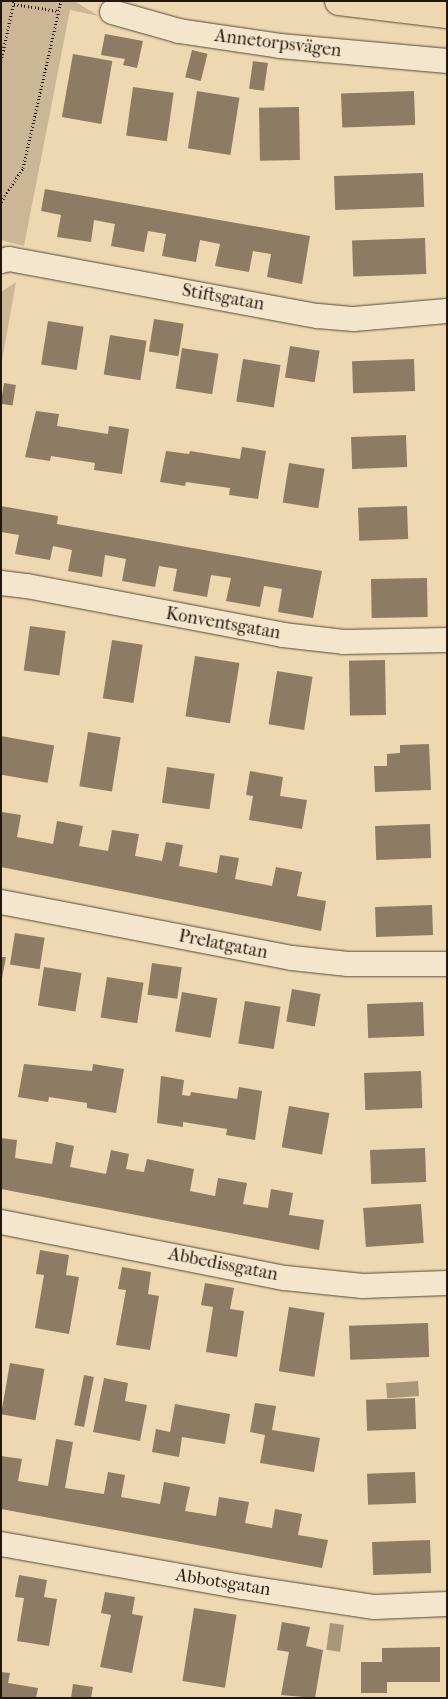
<!DOCTYPE html>
<meta charset="utf-8">
<style>
body{margin:0}
#map{position:relative;width:448px;height:1699px;overflow:hidden;background:#edd8b1;font-family:"IM FELL French Canon",serif}
div>[style]{position:absolute}
[style*='--x']{left:calc(var(--x)*1px);top:calc(var(--y)*1px);width:calc(var(--w)*1px);rotate:calc(var(--a)*1deg)}
.green>*{inset:0;background:#cbb795}
.water>*{inset:0;background:#a9967a;transform-origin:0 0}
.building>*{inset:0;background:#8d7b63;transform-origin:0 0}
.path>*{height:3px;margin-top:-1.5px;transform-origin:0;background:repeating-linear-gradient(90deg,#25170e 0 1px,transparent 0 3.5px)}
.roads{filter:drop-shadow(0 0 1px #574737) drop-shadow(0 0 1px #574737)}
.minor>*{height:24px;margin:-12px;padding:0 12px;transform-origin:12px;border-radius:12px;background:#f3e6cc}
.major>*{height:28px;margin:-14px;padding:0 14px;transform-origin:14px;border-radius:14px;background:#edd8b1}
span{translate:-50% -50%;white-space:nowrap;text-align:center;line-height:1.15;-webkit-text-stroke:4.5px #f3e6cc;paint-order:stroke}
.street-label{font-size:18px;color:#25170e}
.frame{position:absolute;inset:0;border:2px solid #25170e;pointer-events:none}
</style>
<div id="map">
<div class="green">
<i style="clip-path:polygon(1px 1px,74px 1px,99px 16px,70px 10px,24px 246px,1px 240px)"></i>
<i style="clip-path:polygon(16px 282px,1px 366px,1px 292px)"></i>
</div>
<div class="water">
<i style="left:418px;top:1381px;width:15px;height:32px;rotate:86deg"></i>
<i style="left:330px;top:1623px;width:14px;height:27px;rotate:8deg"></i>
</div>
<div class="building">
<i style="clip-path:polygon(105px 34px,143px 41px,137px 68px,123px 65px,125px 59px,101px 55px)"></i>
<i style="left:192px;top:50px;width:16px;height:28px;rotate:14deg"></i>
<i style="left:73px;top:54px;width:40px;height:64px;rotate:10deg"></i>
<i style="left:253px;top:61px;width:15px;height:28px;rotate:8deg"></i>
<i style="left:133px;top:87px;width:41px;height:49px;rotate:8deg"></i>
<i style="left:197px;top:91px;width:43px;height:58px;rotate:9deg"></i>
<i style="left:414px;top:91px;width:34px;height:73px;rotate:88deg"></i>
<i style="left:299px;top:107px;width:53px;height:40px;rotate:89deg"></i>
<i style="left:423px;top:173px;width:34px;height:89px;rotate:88deg"></i>
<i style="clip-path:polygon(45px 189px,310px 236px,302px 284px,267px 277px,271px 254px,253px 251px,249px 272px,215px 266px,220px 244px,200px 240px,196px 262px,162px 256px,166px 234px,148px 231px,144px 252px,111px 246px,115px 224px,94px 220px,91px 242px,57px 237px,61px 215px,41px 211px)"></i>
<i style="left:425px;top:238px;width:36px;height:73px;rotate:88deg"></i>
<i style="left:154px;top:319px;width:30px;height:33px;rotate:9deg"></i>
<i style="left:48px;top:321px;width:36px;height:44px;rotate:9deg"></i>
<i style="left:110px;top:335px;width:37px;height:40px;rotate:9deg"></i>
<i style="left:290px;top:346px;width:30px;height:32px;rotate:9deg"></i>
<i style="left:182px;top:348px;width:37px;height:41px;rotate:9deg"></i>
<i style="left:243px;top:359px;width:38px;height:43px;rotate:9deg"></i>
<i style="left:414px;top:359px;width:32px;height:62px;rotate:88deg"></i>
<i style="left:4px;top:383px;width:12px;height:21px;rotate:9deg"></i>
<i style="clip-path:polygon(36px 411px,59px 414px,57px 426px,108px 434px,109px 426px,129px 429px,122px 474px,94px 470px,95px 463px,51px 456px,50px 461px,25px 457px)"></i>
<i style="left:406px;top:435px;width:32px;height:55px;rotate:88deg"></i>
<i style="clip-path:polygon(242px 447px,266px 451px,258px 499px,229px 495px,230px 488px,186px 482px,185px 486px,160px 482px,166px 451px,189px 454px,190px 451px,240px 459px)"></i>
<i style="left:289px;top:463px;width:36px;height:40px;rotate:9deg"></i>
<i style="clip-path:polygon(1px 506px,58px 516px,57px 524px,322px 571px,313px 618px,278px 612px,282px 589px,264px 586px,260px 607px,226px 601px,231px 578px,211px 575px,207px 597px,173px 591px,177px 569px,159px 566px,155px 587px,122px 581px,126px 559px,105px 555px,102px 577px,68px 571px,72px 550px,53px 546px,50px 560px,15px 554px,19px 535px,1px 532px)"></i>
<i style="left:407px;top:506px;width:33px;height:49px;rotate:88deg"></i>
<i style="left:427px;top:578px;width:39px;height:56px;rotate:89deg"></i>
<i style="left:30px;top:626px;width:36px;height:45px;rotate:8deg"></i>
<i style="left:112px;top:640px;width:31px;height:59px;rotate:9deg"></i>
<i style="left:195px;top:656px;width:45px;height:61px;rotate:9deg"></i>
<i style="left:385px;top:660px;width:55px;height:36px;rotate:89deg"></i>
<i style="left:277px;top:671px;width:36px;height:54px;rotate:9deg"></i>
<i style="left:88px;top:732px;width:33px;height:55px;rotate:9deg"></i>
<i style="left:1px;top:736px;width:54px;height:38px;rotate:10deg"></i>
<i style="clip-path:polygon(429px 744px,431px 790px,375px 792px,374px 766px,387px 766px,387px 754px,400px 753px,400px 745px)"></i>
<i style="left:167px;top:767px;width:48px;height:36px;rotate:8deg"></i>
<i style="clip-path:polygon(250px 771px,283px 777px,280px 796px,307px 800px,302px 829px,249px 820px,253px 796px,246px 795px)"></i>
<i style="clip-path:polygon(2px 812px,21px 815px,17px 837px,53px 844px,57px 821px,83px 826px,79px 846px,108px 851px,112px 830px,139px 834px,135px 856px,162px 861px,166px 842px,183px 845px,179px 866px,217px 873px,220px 855px,239px 858px,235px 879px,272px 886px,276px 867px,302px 872px,297px 896px,326px 901px,321px 931px,1px 867px)"></i>
<i style="left:430px;top:824px;width:34px;height:55px;rotate:88deg"></i>
<i style="left:432px;top:905px;width:30px;height:57px;rotate:88deg"></i>
<i style="left:15px;top:933px;width:30px;height:32px;rotate:9deg"></i>
<i style="clip-path:polygon(1px 957px,6px 957px,2px 978px,1px 977px)"></i>
<i style="left:152px;top:963px;width:30px;height:32px;rotate:8deg"></i>
<i style="left:44px;top:967px;width:38px;height:39px;rotate:9deg"></i>
<i style="left:107px;top:977px;width:37px;height:41px;rotate:9deg"></i>
<i style="left:292px;top:989px;width:29px;height:33px;rotate:10deg"></i>
<i style="left:182px;top:992px;width:36px;height:40px;rotate:10deg"></i>
<i style="left:245px;top:1001px;width:36px;height:43px;rotate:9deg"></i>
<i style="left:423px;top:1002px;width:34px;height:56px;rotate:88deg"></i>
<i style="clip-path:polygon(24px 1064px,92px 1071px,93px 1064px,124px 1069px,116px 1113px,87px 1108px,87px 1103px,49px 1097px,48px 1102px,18px 1097px)"></i>
<i style="left:421px;top:1071px;width:37px;height:57px;rotate:88deg"></i>
<i style="clip-path:polygon(161px 1076px,184px 1080px,182px 1095px,190px 1096px,191px 1092px,237px 1099px,239px 1087px,262px 1091px,255px 1140px,226px 1135px,227px 1129px,183px 1122px,183px 1127px,157px 1123px)"></i>
<i style="left:289px;top:1106px;width:41px;height:42px;rotate:10deg"></i>
<i style="clip-path:polygon(1px 1138px,17px 1140px,15px 1158px,52px 1164px,56px 1142px,74px 1146px,70px 1167px,106px 1174px,111px 1150px,129px 1154px,126px 1169px,144px 1172px,147px 1159px,194px 1169px,190px 1191px,215px 1196px,218px 1178px,247px 1183px,243px 1204px,268px 1208px,271px 1189px,293px 1193px,289px 1215px,324px 1220px,319px 1250px,1px 1189px)"></i>
<i style="left:425px;top:1148px;width:34px;height:55px;rotate:88deg"></i>
<i style="left:421px;top:1204px;width:39px;height:58px;rotate:86deg"></i>
<i style="clip-path:polygon(40px 1250px,69px 1255px,66px 1275px,79px 1277px,69px 1334px,35px 1328px,44px 1275px,36px 1274px)"></i>
<i style="clip-path:polygon(122px 1267px,151px 1272px,148px 1294px,159px 1296px,150px 1350px,116px 1345px,126px 1290px,118px 1289px)"></i>
<i style="clip-path:polygon(205px 1283px,234px 1288px,230px 1309px,244px 1311px,237px 1357px,206px 1352px,213px 1307px,201px 1305px)"></i>
<i style="left:289px;top:1307px;width:36px;height:65px;rotate:9deg"></i>
<i style="left:428px;top:1323px;width:34px;height:79px;rotate:88deg"></i>
<i style="left:10px;top:1363px;width:35px;height:52px;rotate:10deg"></i>
<i style="left:84px;top:1375px;width:10px;height:51px;rotate:11deg"></i>
<i style="clip-path:polygon(104px 1378px,128px 1383px,125px 1401px,147px 1405px,140px 1441px,93px 1432px)"></i>
<i style="left:415px;top:1398px;width:31px;height:49px;rotate:88deg"></i>
<i style="clip-path:polygon(255px 1403px,276px 1406px,272px 1430px,320px 1438px,314px 1472px,260px 1463px,265px 1435px,250px 1432px)"></i>
<i style="clip-path:polygon(175px 1404px,230px 1414px,225px 1444px,182px 1437px,179px 1457px,152px 1452px,156px 1429px,170px 1432px)"></i>
<i style="clip-path:polygon(56px 1439px,73px 1442px,65px 1488px,104px 1494px,108px 1472px,125px 1475px,121px 1497px,160px 1504px,164px 1482px,190px 1487px,185px 1511px,216px 1516px,219px 1497px,249px 1502px,245px 1523px,272px 1528px,275px 1509px,302px 1514px,298px 1535px,328px 1540px,322px 1568px,1px 1509px,1px 1456px,22px 1459px,18px 1481px,48px 1486px)"></i>
<i style="left:415px;top:1472px;width:31px;height:48px;rotate:88deg"></i>
<i style="left:430px;top:1540px;width:33px;height:58px;rotate:88deg"></i>
<i style="clip-path:polygon(19px 1575px,47px 1580px,44px 1597px,57px 1599px,49px 1646px,17px 1641px,24px 1598px,15px 1597px)"></i>
<i style="clip-path:polygon(105px 1592px,135px 1597px,132px 1614px,143px 1616px,132px 1673px,100px 1667px,111px 1615px,101px 1613px)"></i>
<i style="left:194px;top:1608px;width:43px;height:74px;rotate:9deg"></i>
<i style="clip-path:polygon(282px 1622px,310px 1627px,306px 1646px,323px 1650px,315px 1698px,281px 1695px,289px 1652px,277px 1650px)"></i>
<i style="clip-path:polygon(440px 1647px,440px 1682px,387px 1682px,387px 1693px,361px 1693px,361px 1662px,382px 1662px,382px 1648px)"></i>
<i style="clip-path:polygon(1px 1672px,10px 1673px,8px 1683px,38px 1688px,36px 1698px,1px 1698px)"></i>
<i style="clip-path:polygon(73px 1684px,93px 1687px,91px 1698px,71px 1698px)"></i>
</div>
<div class="path">
<i style="--x:14;--y:4;--w:45;--a:9"></i>
<i style="--x:1;--y:61;--w:61;--a:-77.8"></i>
<i style="--x:1;--y:202;--w:40;--a:-57.1"></i>
<i style="--x:23;--y:168;--w:171;--a:-77.2"></i>
</div>
<div class="roads">
<div class="minor">
<i style="--x:112;--y:12;--w:70;--a:15.8"></i>
<i style="--x:179;--y:31;--w:102;--a:8.4"></i>
<i style="--x:280;--y:46;--w:168;--a:5.1"></i>
<i style="--x:1;--y:261;--w:8;--a:-14"></i>
<i style="--x:9;--y:259;--w:314;--a:10.5"></i>
<i style="--x:318;--y:316;--w:36;--a:5"></i>
<i style="--x:354;--y:319;--w:93;--a:-4.9"></i>
<i style="--x:1;--y:583;--w:26;--a:7"></i>
<i style="--x:27;--y:586;--w:261;--a:10.8"></i>
<i style="--x:283;--y:635;--w:61;--a:6.5"></i>
<i style="--x:344;--y:642;--w:103;--a:-1.1"></i>
<i style="--x:1;--y:902;--w:296;--a:10.9"></i>
<i style="--x:292;--y:958;--w:56;--a:6.1"></i>
<i style="--x:348;--y:964;--w:99;--a:0"></i>
<i style="--x:1;--y:1222;--w:289;--a:11.2"></i>
<i style="--x:285;--y:1278;--w:78;--a:5.9"></i>
<i style="--x:363;--y:1286;--w:84;--a:-2"></i>
<i style="--x:1;--y:1544;--w:245;--a:10.1"></i>
<i style="--x:242;--y:1587;--w:134;--a:8.6"></i>
<i style="--x:375;--y:1607;--w:72;--a:-2.4"></i>
</div>
<div class="major">
<i style="--x:339;--y:1;--w:109;--a:6.9"></i>
</div>
</div>
<div class="street-label">
<span style="left:278px;top:44px;rotate:7deg">Annetorpsvägen</span>
<span style="left:223px;top:298px;rotate:10deg">Stiftsgatan</span>
<span style="left:223px;top:624px;rotate:10deg">Konventsgatan</span>
<span style="left:223px;top:945px;rotate:11deg">Prelatgatan</span>
<span style="left:223px;top:1265px;rotate:11deg">Abbedissgatan</span>
<span style="left:223px;top:1583px;rotate:9deg">Abbotsgatan</span>
</div>
<div class="frame"></div>
</div>
